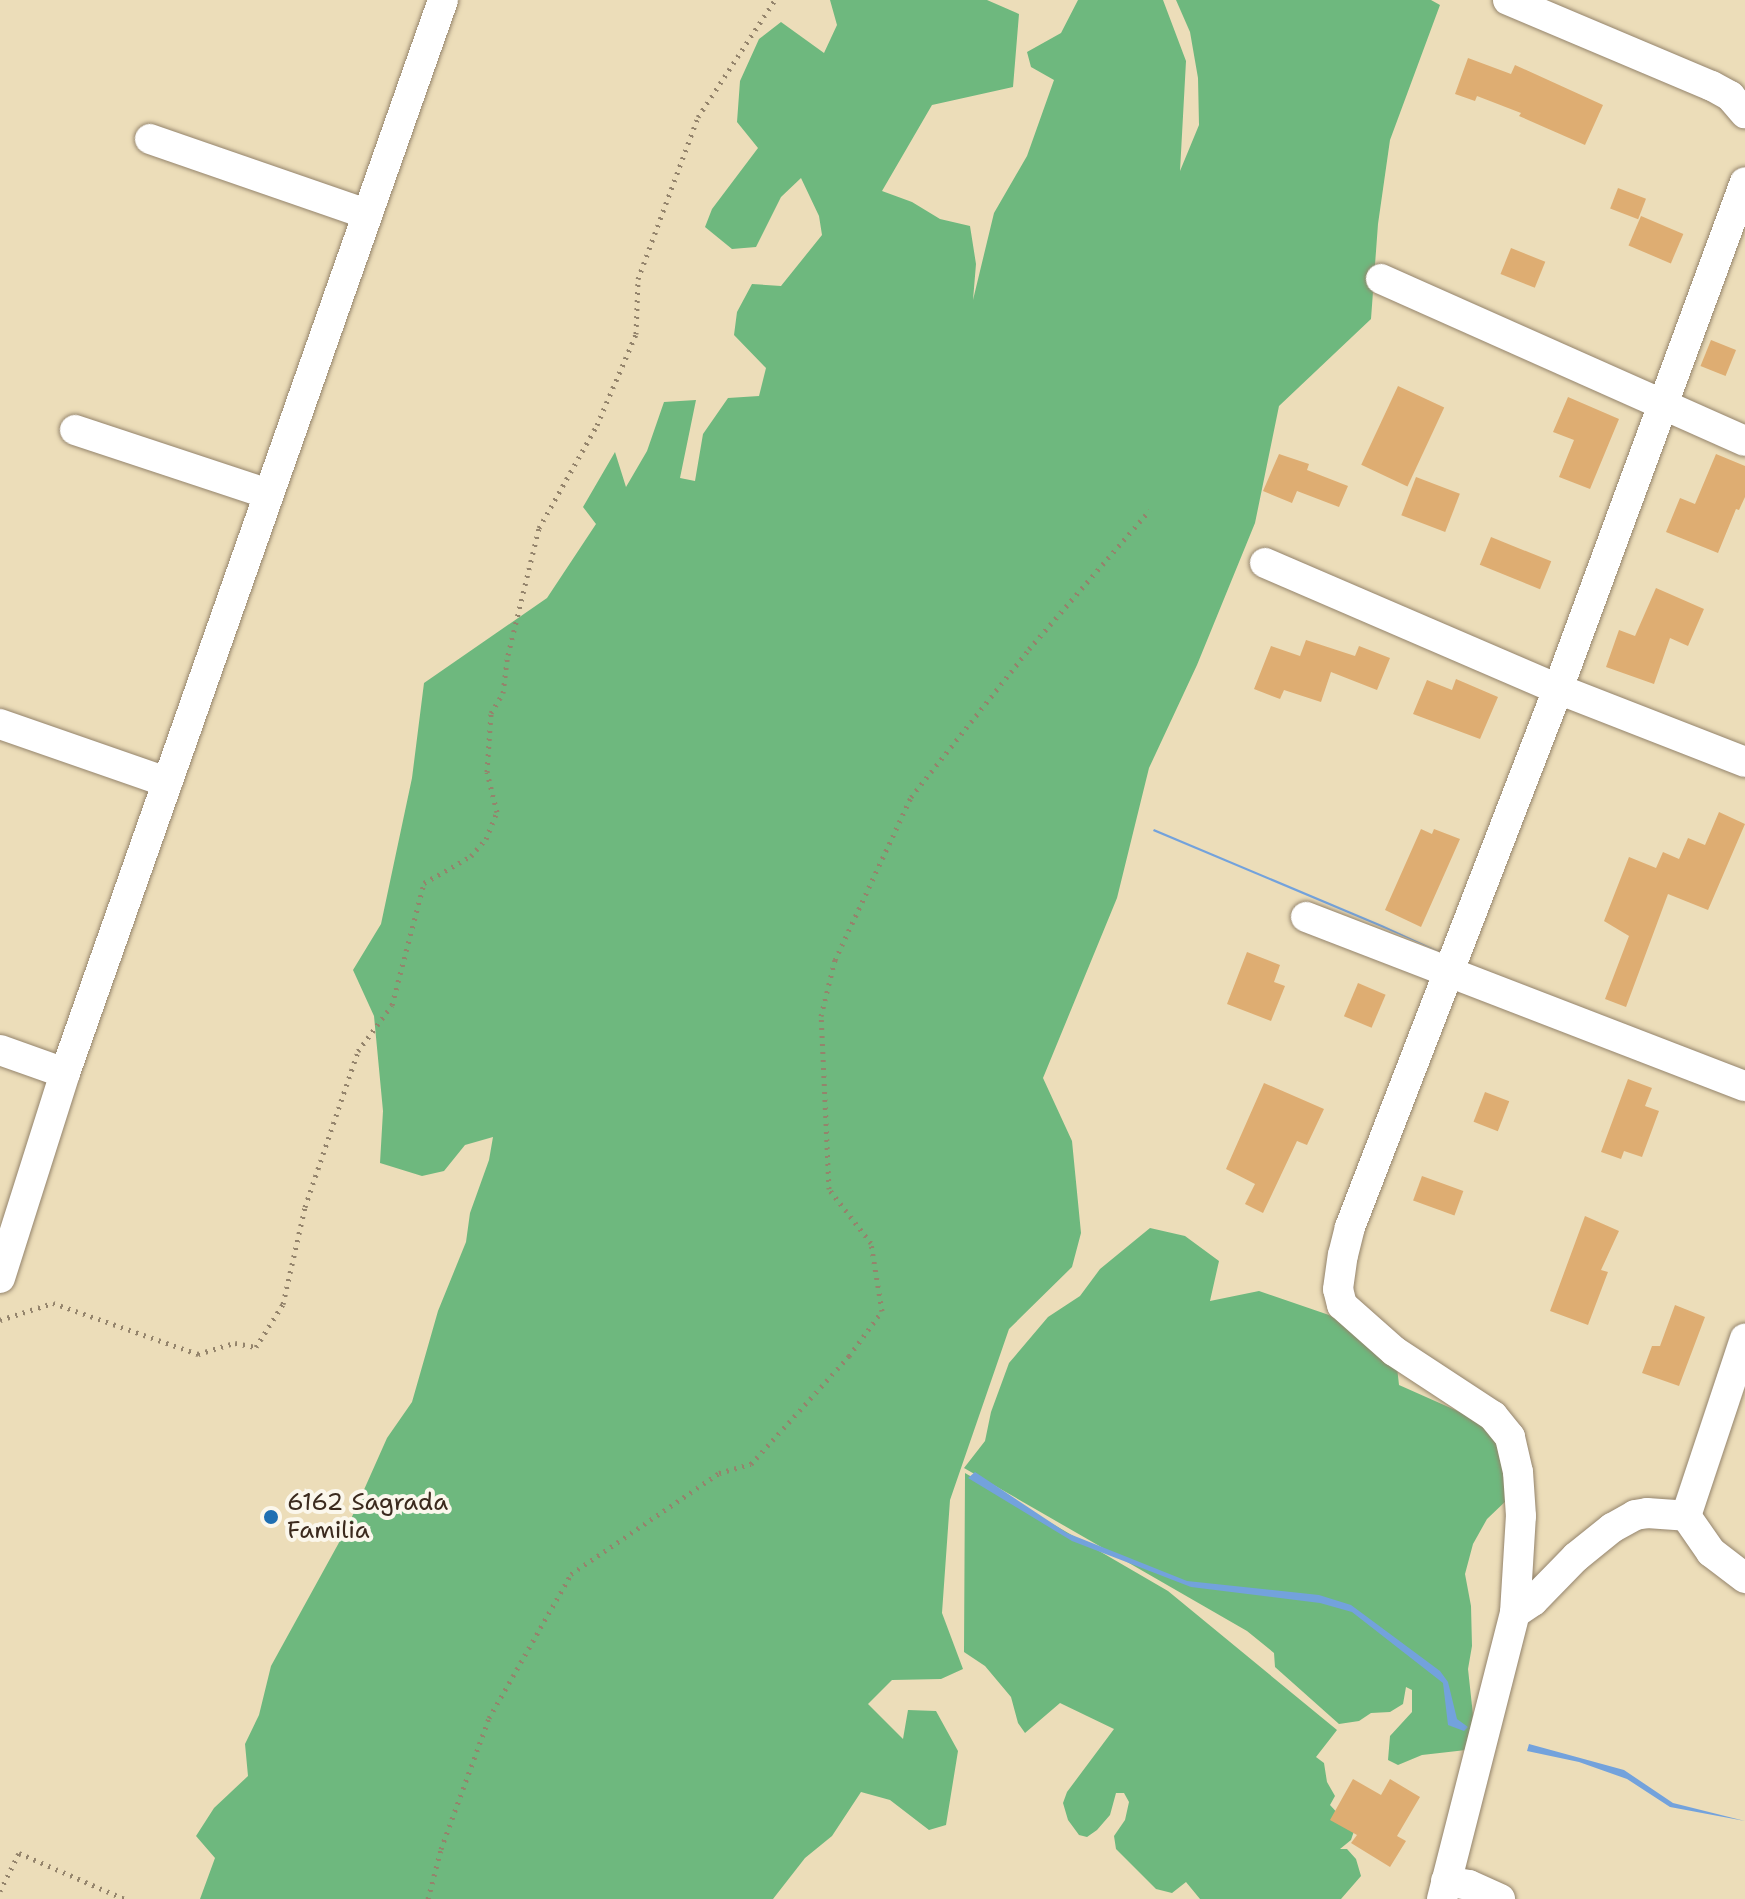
<!DOCTYPE html>
<style>
body{margin:0}
#map{position:relative;width:1745px;height:1899px;overflow:hidden;background:#ecddb9;font-family:"Shantell Sans",sans-serif}
div>[style]{position:absolute}
[style*='--x']{left:calc(var(--x)*1px);top:calc(var(--y)*1px);width:calc(var(--w)*1px);rotate:calc(var(--a)*1deg)}
.forest>*{inset:0;background:#6eb87e}
.water>*{inset:0;background:#73a2dc}
.building>*{inset:0;background:#dead72;transform-origin:0 0}
.path>*{height:5px;margin-top:-2.5px;transform-origin:0;background:repeating-linear-gradient(90deg,#94846c 0 2px,transparent 0 8px)}
.roads{filter:drop-shadow(0 0 2px #94846c) drop-shadow(0 0 2px #94846c)}
.street>*{height:30px;margin:-15px;padding:0 15px;transform-origin:15px;border-radius:15px;background:#fff}
.dots>*{width:22px;height:22px;translate:-50% -50%;box-sizing:border-box;border:4px solid #fbf7ec;border-radius:50%}
span{translate:-50% -50%;white-space:nowrap;text-align:center;line-height:1.15;-webkit-text-stroke:8px #fbf7ec;paint-order:stroke}
.poi-label{font-size:24px;color:#3b2a1e}
.left{translate:0 -50%;text-align:left}
</style>
<div id="map">
<div class="forest">
<i style="clip-path:polygon(830px 0,987px 0,1019px 14px,1013px 87px,932px 105px,882px 191px,912px 202px,940px 219px,970px 226px,976px 264px,973px 300px,994px 213px,1027px 156px,1054px 80px,1031px 67px,1027px 52px,1061px 33px,1078px 0,1163px 0,1186px 61px,1180px 171px,1199px 125px,1198px 78px,1190px 32px,1176px 0,1431px 0,1440px 5px,1390px 140px,1378px 224px,1371px 319px,1279px 406px,1255px 523px,1197px 665px,1149px 768px,1117px 898px,1043px 1078px,1072px 1141px,1081px 1233px,1072px 1267px,1009px 1329px,950px 1500px,942px 1613px,963px 1669px,941px 1679px,892px 1680px,868px 1704px,903px 1739px,908px 1710px,936px 1711px,958px 1751px,946px 1825px,929px 1830px,890px 1800px,861px 1792px,832px 1836px,805px 1858px,773px 1899px,200px 1899px,215px 1858px,196px 1836px,214px 1808px,248px 1776px,245px 1744px,259px 1715px,271px 1666px,347px 1528px,387px 1438px,412px 1402px,438px 1311px,466px 1242px,470px 1213px,489px 1160px,493px 1137px,465px 1145px,444px 1171px,422px 1176px,380px 1163px,383px 1111px,374px 1016px,353px 970px,381px 924px,412px 778px,424px 683px,547px 598px,596px 524px,583px 507px,615px 452px,626px 487px,647px 451px,664px 402px,696px 400px,680px 478px,695px 481px,703px 434px,728px 398px,759px 396px,766px 368px,734px 335px,737px 312px,752px 284px,781px 286px,822px 235px,819px 216px,801px 178px,781px 197px,756px 247px,732px 249px,705px 227px,712px 209px,758px 148px,737px 122px,740px 81px,759px 39px,781px 22px,824px 53px,837px 25px)"></i>
<i style="clip-path:polygon(1150px 1228px,1185px 1236px,1219px 1261px,1210px 1301px,1259px 1291px,1329px 1315px,1396px 1358px,1399px 1385px,1498px 1429px,1509px 1498px,1487px 1519px,1473px 1544px,1465px 1574px,1471px 1606px,1472px 1646px,1468px 1669px,1473px 1715px,1466px 1750px,1422px 1755px,1398px 1765px,1388px 1760px,1390px 1736px,1412px 1712px,1412px 1690px,1406px 1687px,1403px 1704px,1390px 1712px,1371px 1713px,1359px 1721px,1339px 1724px,1275px 1667px,1274px 1653px,1247px 1631px,964px 1468px,985px 1441px,991px 1412px,1009px 1363px,1048px 1317px,1080px 1296px,1100px 1269px)"></i>
<i style="clip-path:polygon(965px 1473px,1168px 1591px,1337px 1730px,1316px 1757px,1324px 1763px,1327px 1782px,1335px 1796px,1330px 1805px,1354px 1831px,1351px 1840px,1340px 1849px,1347px 1849px,1356px 1859px,1361px 1876px,1341px 1899px,1200px 1899px,1186px 1882px,1172px 1893px,1156px 1889px,1116px 1849px,1114px 1836px,1125px 1820px,1129px 1802px,1124px 1793px,1116px 1793px,1110px 1815px,1097px 1830px,1087px 1837px,1079px 1835px,1068px 1820px,1063px 1803px,1067px 1792px,1114px 1729px,1060px 1703px,1025px 1733px,1018px 1723px,1011px 1697px,985px 1666px,964px 1652px)"></i>
</div>
<div class="water">
<i style="clip-path:polygon(1154px 829px,1382px 925px,1443px 953px,1153px 831px)"></i>
<i style="clip-path:polygon(975px 1472px,1067px 1533px,1187px 1581px,1319px 1595px,1351px 1605px,1440px 1671px,1448px 1682px,1457px 1719px,1468px 1727px,1464px 1731px,1448px 1725px,1443px 1683px,1352px 1612px,1320px 1603px,1191px 1587px,1072px 1541px,968px 1478px)"></i>
<i style="clip-path:polygon(1529px 1744px,1624px 1770px,1673px 1803px,1745px 1821px,1670px 1807px,1627px 1779px,1579px 1762px,1527px 1751px)"></i>
</div>
<div class="building">
<i style="clip-path:polygon(1468px 58px,1511px 74px,1515px 65px,1603px 105px,1585px 145px,1519px 116px,1521px 113px,1477px 96px,1475px 101px,1455px 94px)"></i>
<i style="left:1618px;top:188px;width:30px;height:22px;rotate:21deg"></i>
<i style="left:1641px;top:216px;width:46px;height:32px;rotate:23deg"></i>
<i style="left:1511px;top:248px;width:37px;height:28px;rotate:22deg"></i>
<i style="left:1711px;top:340px;width:27px;height:28px;rotate:22deg"></i>
<i style="left:1398px;top:386px;width:51px;height:87px;rotate:25deg"></i>
<i style="clip-path:polygon(1568px 397px,1619px 419px,1590px 489px,1559px 477px,1574px 440px,1553px 432px)"></i>
<i style="clip-path:polygon(1279px 454px,1309px 464px,1307px 470px,1348px 486px,1339px 507px,1297px 491px,1292px 503px,1263px 491px)"></i>
<i style="clip-path:polygon(1716px 454px,1745px 466px,1745px 497px,1739px 510px,1736px 509px,1718px 553px,1666px 532px,1680px 498px,1695px 504px)"></i>
<i style="left:1416px;top:477px;width:47px;height:41px;rotate:21deg"></i>
<i style="left:1491px;top:537px;width:65px;height:30px;rotate:22deg"></i>
<i style="clip-path:polygon(1656px 588px,1704px 609px,1688px 646px,1670px 638px,1654px 684px,1606px 667px,1619px 630px,1635px 636px)"></i>
<i style="clip-path:polygon(1306px 640px,1355px 656px,1359px 646px,1390px 658px,1377px 690px,1331px 672px,1321px 702px,1284px 690px,1280px 699px,1254px 689px,1271px 646px,1300px 656px)"></i>
<i style="clip-path:polygon(1456px 679px,1498px 697px,1480px 739px,1413px 714px,1427px 680px,1452px 690px)"></i>
<i style="clip-path:polygon(1719px 812px,1745px 824px,1708px 910px,1668px 894px,1626px 1007px,1605px 999px,1629px 936px,1604px 921px,1629px 857px,1656px 868px,1663px 852px,1679px 859px,1688px 838px,1705px 845px)"></i>
<i style="clip-path:polygon(1421px 829px,1432px 834px,1434px 829px,1460px 839px,1421px 927px,1385px 910px)"></i>
<i style="clip-path:polygon(1247px 952px,1280px 965px,1274px 982px,1285px 986px,1271px 1021px,1227px 1004px)"></i>
<i style="left:1358px;top:983px;width:30px;height:36px;rotate:23deg"></i>
<i style="clip-path:polygon(1628px 1079px,1652px 1088px,1645px 1106px,1659px 1111px,1642px 1157px,1624px 1151px,1621px 1159px,1601px 1152px)"></i>
<i style="clip-path:polygon(1264px 1083px,1324px 1109px,1307px 1145px,1297px 1141px,1263px 1213px,1245px 1204px,1255px 1184px,1226px 1169px)"></i>
<i style="left:1485px;top:1092px;width:26px;height:32px;rotate:21deg"></i>
<i style="left:1422px;top:1176px;width:44px;height:26px;rotate:20deg"></i>
<i style="clip-path:polygon(1585px 1216px,1619px 1231px,1601px 1270px,1608px 1272px,1588px 1325px,1550px 1311px)"></i>
<i style="clip-path:polygon(1675px 1305px,1705px 1317px,1679px 1386px,1642px 1373px,1652px 1346px,1660px 1346px)"></i>
<i style="clip-path:polygon(1353px 1779px,1381px 1795px,1390px 1779px,1420px 1797px,1397px 1836px,1406px 1841px,1390px 1867px,1351px 1843px,1357px 1835px,1330px 1820px)"></i>
</div>
<div class="path">
<i style="--x:0;--y:1320;--w:56;--a:-17.8"></i>
<i style="--x:53;--y:1303;--w:154;--a:19.4"></i>
<i style="--x:198;--y:1354;--w:39;--a:-17"></i>
<i style="--x:235;--y:1343;--w:21;--a:11"></i>
<i style="--x:256;--y:1347;--w:51;--a:-57.9"></i>
<i style="--x:283;--y:1304;--w:99;--a:-77.2"></i>
<i style="--x:305;--y:1207;--w:165;--a:-71.2"></i>
<i style="--x:358;--y:1051;--w:57;--a:-53.5"></i>
<i style="--x:392;--y:1005;--w:126;--a:-75.3"></i>
<i style="--x:424;--y:883;--w:54;--a:-29.9"></i>
<i style="--x:471;--y:856;--w:23;--a:-49"></i>
<i style="--x:486;--y:839;--w:29;--a:-68"></i>
<i style="--x:497;--y:812;--w:41;--a:-104"></i>
<i style="--x:487;--y:772;--w:59;--a:-86.1"></i>
<i style="--x:491;--y:713;--w:23;--a:-59"></i>
<i style="--x:503;--y:693;--w:38;--a:-83"></i>
<i style="--x:508;--y:655;--w:131;--a:-76.3"></i>
<i style="--x:539;--y:528;--w:118;--a:-60.6"></i>
<i style="--x:597;--y:425;--w:99;--a:-66.8"></i>
<i style="--x:636;--y:334;--w:55;--a:-87.9"></i>
<i style="--x:638;--y:279;--w:173;--a:-69.7"></i>
<i style="--x:698;--y:117;--w:140;--a:-56.7"></i>
<i style="--x:0;--y:1891;--w:42;--a:-63.4"></i>
<i style="--x:19;--y:1853;--w:116;--a:23.5"></i>
<i style="--x:428;--y:1899;--w:52;--a:-75.4"></i>
<i style="--x:441;--y:1849;--w:140;--a:-69.9"></i>
<i style="--x:489;--y:1718;--w:166;--a:-60.3"></i>
<i style="--x:571;--y:1574;--w:179;--a:-34.3"></i>
<i style="--x:719;--y:1473;--w:33;--a:-16"></i>
<i style="--x:751;--y:1464;--w:146;--a:-47.8"></i>
<i style="--x:849;--y:1356;--w:56;--a:-53.7"></i>
<i style="--x:882;--y:1311;--w:69;--a:-99.2"></i>
<i style="--x:871;--y:1243;--w:68;--a:-127.9"></i>
<i style="--x:829;--y:1189;--w:173;--a:-92.6"></i>
<i style="--x:821;--y:1016;--w:58;--a:-76"></i>
<i style="--x:835;--y:960;--w:180;--a:-65"></i>
<i style="--x:911;--y:797;--w:189;--a:-51.4"></i>
<i style="--x:1029;--y:649;--w:184;--a:-49"></i>
</div>
<div class="roads">
<div class="street">
<i style="--x:1508;--y:0;--w:221;--a:22.9"></i>
<i style="--x:1712;--y:86;--w:21;--a:29"></i>
<i style="--x:1730;--y:96;--w:23;--a:49"></i>
<i style="--x:150;--y:139;--w:230;--a:19.1"></i>
<i style="--x:1381;--y:279;--w:398;--a:24"></i>
<i style="--x:75;--y:430;--w:203;--a:18.3"></i>
<i style="--x:1265;--y:563;--w:319;--a:23.3"></i>
<i style="--x:1558;--y:689;--w:201;--a:21.3"></i>
<i style="--x:0;--y:724;--w:177;--a:19.2"></i>
<i style="--x:1306;--y:917;--w:470;--a:21.1"></i>
<i style="--x:0;--y:1050;--w:69;--a:19.5"></i>
<i style="--x:0;--y:1278;--w:215;--a:-72.4"></i>
<i style="--x:65;--y:1073;--w:1138;--a:-70.59"></i>
<i style="--x:1686;--y:1516;--w:187;--a:-71.6"></i>
<i style="--x:1515;--y:1613;--w:22;--a:-34"></i>
<i style="--x:1533;--y:1601;--w:62;--a:-45.7"></i>
<i style="--x:1576;--y:1557;--w:46;--a:-38.9"></i>
<i style="--x:1612;--y:1528;--w:26;--a:-29"></i>
<i style="--x:1635;--y:1515;--w:12;--a:-9"></i>
<i style="--x:1647;--y:1513;--w:39;--a:4"></i>
<i style="--x:1686;--y:1516;--w:44;--a:55.2"></i>
<i style="--x:1711;--y:1552;--w:43;--a:37.4"></i>
<i style="--x:1446;--y:1881;--w:23;--a:10"></i>
<i style="--x:1469;--y:1885;--w:34;--a:24"></i>
<i style="--x:1442;--y:1899;--w:295;--a:-75.7"></i>
<i style="--x:1515;--y:1613;--w:97;--a:-86.5"></i>
<i style="--x:1521;--y:1516;--w:44;--a:-93.9"></i>
<i style="--x:1518;--y:1472;--w:36;--a:-103"></i>
<i style="--x:1510;--y:1437;--w:27;--a:-129"></i>
<i style="--x:1493;--y:1416;--w:118;--a:-146.7"></i>
<i style="--x:1394;--y:1351;--w:69;--a:-138.5"></i>
<i style="--x:1342;--y:1305;--w:16;--a:-104"></i>
<i style="--x:1338;--y:1289;--w:34;--a:-82"></i>
<i style="--x:1343;--y:1255;--w:29;--a:-76"></i>
<i style="--x:1350;--y:1227;--w:577;--a:-68.86"></i>
<i style="--x:1558;--y:689;--w:540;--a:-69.75"></i>
</div>
</div>
<div class="dots">
<i style="left:271px;top:1517px;background:#1f6fb2"></i>
</div>
<div class="poi-label">
<span class="left" style="left:287px;top:1517px">6162 Sagrada<br>Familia</span>
</div>
</div>
